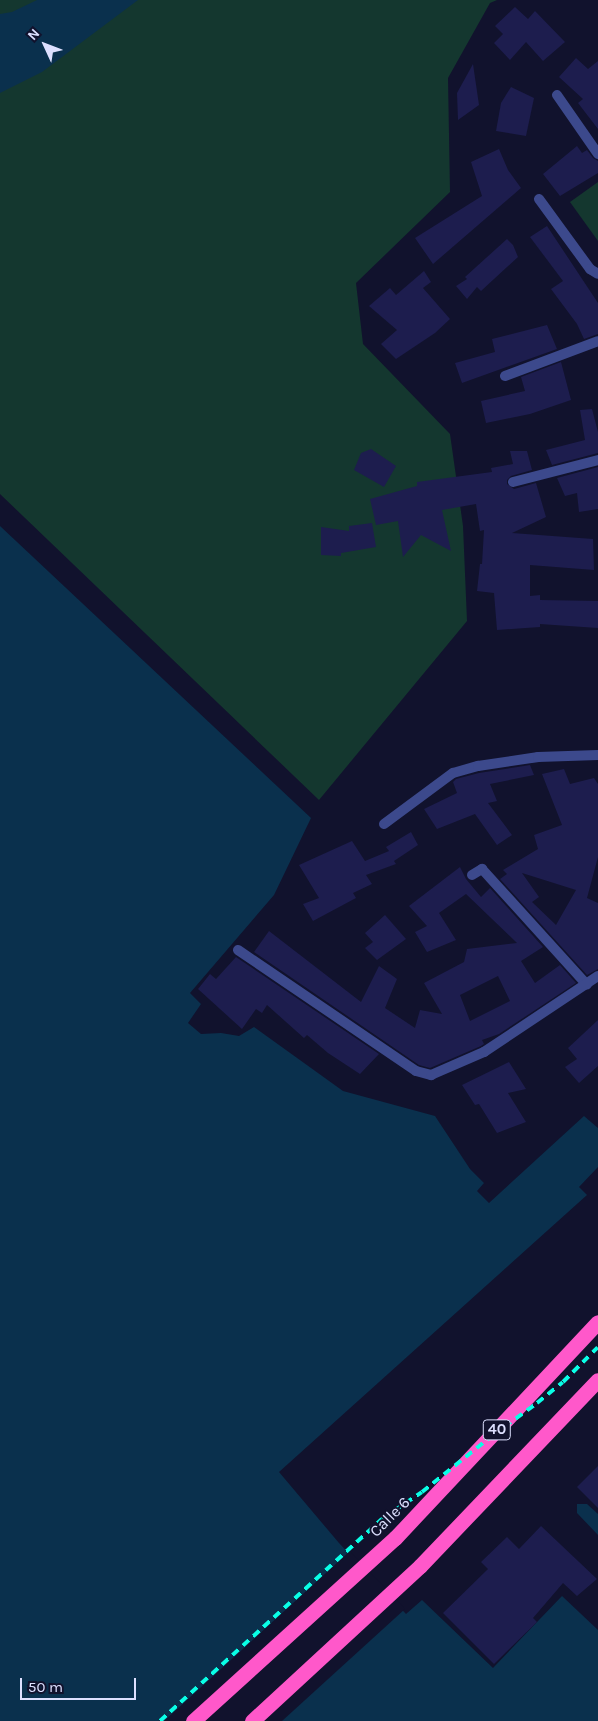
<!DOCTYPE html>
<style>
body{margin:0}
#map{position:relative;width:598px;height:1721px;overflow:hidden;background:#11122d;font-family:Karla,sans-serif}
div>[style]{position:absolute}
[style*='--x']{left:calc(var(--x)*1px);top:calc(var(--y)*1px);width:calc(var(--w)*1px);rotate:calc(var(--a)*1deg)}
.green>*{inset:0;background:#14372f}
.water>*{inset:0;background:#0a304d}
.pier>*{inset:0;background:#11122d}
.building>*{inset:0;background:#1d1d4e}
.street>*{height:10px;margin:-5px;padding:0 5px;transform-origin:5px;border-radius:5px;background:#3c498c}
.highway>*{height:15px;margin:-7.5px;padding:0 7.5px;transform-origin:7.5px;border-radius:7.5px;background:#ff58ca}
.rail>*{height:4px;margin-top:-2px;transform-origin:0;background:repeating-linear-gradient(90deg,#09ffe6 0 8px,transparent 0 14px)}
span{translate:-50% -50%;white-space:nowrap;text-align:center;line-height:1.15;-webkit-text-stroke:4px #11122d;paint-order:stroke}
.shield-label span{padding:1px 4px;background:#11122d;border:1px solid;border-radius:4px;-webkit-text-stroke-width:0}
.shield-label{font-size:15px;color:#dde0ff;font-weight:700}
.street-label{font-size:16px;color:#dde0ff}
.north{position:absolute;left:20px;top:20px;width:50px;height:50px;-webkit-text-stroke:4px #11122d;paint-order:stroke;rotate:313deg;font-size:14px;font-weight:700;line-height:20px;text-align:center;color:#dde0ff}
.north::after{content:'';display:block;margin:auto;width:18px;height:22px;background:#dde0ff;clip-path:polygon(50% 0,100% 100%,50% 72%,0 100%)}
.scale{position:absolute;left:20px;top:1678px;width:116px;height:22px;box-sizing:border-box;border:2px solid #dde0ff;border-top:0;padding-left:6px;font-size:15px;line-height:18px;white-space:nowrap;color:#dde0ff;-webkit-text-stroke:4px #11122d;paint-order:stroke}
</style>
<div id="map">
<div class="green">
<i style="clip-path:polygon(0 0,497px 0,490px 3px,448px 78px,450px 192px,356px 283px,363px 344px,450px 434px,463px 526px,467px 621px,319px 800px,0 494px)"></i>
<i style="clip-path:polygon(598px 182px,598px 241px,570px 202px)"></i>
</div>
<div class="water">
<i style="clip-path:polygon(37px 0,138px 0,42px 72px,0 93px,0 14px,12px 12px)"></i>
<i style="clip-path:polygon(0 526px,311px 818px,274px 895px,190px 993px,201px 1004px,188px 1023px,201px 1034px,221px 1033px,239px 1036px,254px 1027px,343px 1091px,435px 1116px,470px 1169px,484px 1183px,477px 1191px,489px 1203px,584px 1116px,598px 1128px,598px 1167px,579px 1187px,587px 1195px,279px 1472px,339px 1543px,406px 1614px,422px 1600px,493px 1668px,562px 1596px,598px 1630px,598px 1721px,0 1721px)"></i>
<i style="clip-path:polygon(577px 1504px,587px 1504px,598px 1514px,598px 1535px,577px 1513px)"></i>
</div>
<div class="pier">
<i style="clip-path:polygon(350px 1551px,405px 1609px,282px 1721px,164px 1721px)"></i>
</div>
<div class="building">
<i style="clip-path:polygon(515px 7px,528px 19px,535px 11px,565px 42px,543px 61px,526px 42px,510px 60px,494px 43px,503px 34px,495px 26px)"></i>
<i style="clip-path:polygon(576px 58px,588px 69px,598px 61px,598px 129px,578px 103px,583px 99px,559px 77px)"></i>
<i style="clip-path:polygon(473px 64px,479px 105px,458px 120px,457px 93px)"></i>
<i style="clip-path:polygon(511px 87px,534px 98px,526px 136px,496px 131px,501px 103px)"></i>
<i style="clip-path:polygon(577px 146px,582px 153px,587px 150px,593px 158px,598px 161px,598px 173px,560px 196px,543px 174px)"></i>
<i style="clip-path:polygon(499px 149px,508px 170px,521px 188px,433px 264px,415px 238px,482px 196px,471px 162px)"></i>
<i style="clip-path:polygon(547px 226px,598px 303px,598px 334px,584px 339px,577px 324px,551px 289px,563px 281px,530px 237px)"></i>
<i style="clip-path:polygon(507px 239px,513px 245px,518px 257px,481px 291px,477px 287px,467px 299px,456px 286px,467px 279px,465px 277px)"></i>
<i style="clip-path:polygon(424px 271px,431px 282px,423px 288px,450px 319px,435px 333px,396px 359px,381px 344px,397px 330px,369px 306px,390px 288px,396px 295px)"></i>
<i style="clip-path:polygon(547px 325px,557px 349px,462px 383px,455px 363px,495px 352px,492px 339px)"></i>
<i style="clip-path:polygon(561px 362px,571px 400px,530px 414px,486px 423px,481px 401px,525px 391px,521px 377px)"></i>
<i style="clip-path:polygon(592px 409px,598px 432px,598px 453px,552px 465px,546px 450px,585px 440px,580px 410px)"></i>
<i style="clip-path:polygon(371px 449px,396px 466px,384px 487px,354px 470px,361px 453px)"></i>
<i style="clip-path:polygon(510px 451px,527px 451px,532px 470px,511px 476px,507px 480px,507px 484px,514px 489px,536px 483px,546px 517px,512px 533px,593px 539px,594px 570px,530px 565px,530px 596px,540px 595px,540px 600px,598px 601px,598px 628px,540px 624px,540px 627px,497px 630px,494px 593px,477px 591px,480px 564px,482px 564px,484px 530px,480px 531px,476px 504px,442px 510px,451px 551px,421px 535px,403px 557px,398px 521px,376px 525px,370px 499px,417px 486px,417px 482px,492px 472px,491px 468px,513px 464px)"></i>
<i style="clip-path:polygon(598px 467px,598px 509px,579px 512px,577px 493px,565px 496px,557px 478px)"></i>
<i style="clip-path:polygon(372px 523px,376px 547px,341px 553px,341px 556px,321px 555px,321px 527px,349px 531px,349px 526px)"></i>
<i style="clip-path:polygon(530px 765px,534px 775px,490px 784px,497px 801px,488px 803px,512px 835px,497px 845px,475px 814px,437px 829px,424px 809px,457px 793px,453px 782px,456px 779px,479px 773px)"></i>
<i style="clip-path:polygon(evenodd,564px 769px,570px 784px,594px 778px,598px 784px,598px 857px,587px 898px,598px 903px,598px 969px,587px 975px,500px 879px,507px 874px,503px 870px,538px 849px,534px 835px,562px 825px,542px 774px,564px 769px,522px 873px,576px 890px,556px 925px,532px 902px,539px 897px,522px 873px)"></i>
<i style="clip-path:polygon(411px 832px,418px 845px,394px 861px,396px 864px,366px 875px,372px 884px,353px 893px,356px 898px,313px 921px,303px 904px,319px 898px,299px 865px,352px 841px,365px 861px,389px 851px,386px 847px)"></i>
<i style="clip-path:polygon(evenodd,460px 867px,466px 879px,481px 897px,490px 888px,543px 947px,521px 961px,535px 983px,560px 965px,576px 983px,499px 1034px,482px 1040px,484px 1044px,481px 1046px,430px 1068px,419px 1065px,254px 952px,269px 931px,361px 1002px,379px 966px,397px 979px,385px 1008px,415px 1028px,420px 1010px,442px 1014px,424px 983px,464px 962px,467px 949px,517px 943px,466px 894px,439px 913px,456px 940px,427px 952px,415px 932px,427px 926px,409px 906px,460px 867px,498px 976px,510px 1001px,470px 1021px,460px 995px,498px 976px)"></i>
<i style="clip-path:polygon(385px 915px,406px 939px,377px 960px,365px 948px,373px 942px,365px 933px)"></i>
<i style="clip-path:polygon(236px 957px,379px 1054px,360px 1074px,328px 1053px,307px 1035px,304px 1038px,267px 1005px,262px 1013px,256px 1009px,242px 1029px,198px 989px,210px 974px,216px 979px)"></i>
<i style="clip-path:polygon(598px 1020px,598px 1066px,579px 1083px,565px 1067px,577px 1059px,568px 1048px)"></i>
<i style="clip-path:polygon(509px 1062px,526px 1089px,508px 1093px,526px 1122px,497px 1133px,479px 1104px,475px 1105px,462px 1085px)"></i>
<i style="clip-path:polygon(598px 1466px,598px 1508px,577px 1487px)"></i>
<i style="clip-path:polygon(541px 1526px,597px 1579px,577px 1596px,563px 1583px,533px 1618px,537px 1622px,494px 1664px,443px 1613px,488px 1569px,481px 1562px,507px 1537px,519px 1549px)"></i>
</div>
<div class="street">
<i style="--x:557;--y:95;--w:72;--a:55.2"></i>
<i style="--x:539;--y:199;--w:87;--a:53.9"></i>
<i style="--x:590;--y:269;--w:9;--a:32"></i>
<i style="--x:505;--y:376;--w:99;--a:-20.6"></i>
<i style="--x:513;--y:482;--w:88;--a:-14.5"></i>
<i style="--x:384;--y:824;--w:86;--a:-36.5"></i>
<i style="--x:453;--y:773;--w:26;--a:-16"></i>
<i style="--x:478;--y:766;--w:61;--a:-8.5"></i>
<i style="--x:538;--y:757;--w:60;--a:-1.9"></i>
<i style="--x:472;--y:875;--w:12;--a:-31"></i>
<i style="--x:482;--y:869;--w:156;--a:47.8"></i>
<i style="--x:238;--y:950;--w:215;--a:34.2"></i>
<i style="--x:416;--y:1071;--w:16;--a:15"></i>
<i style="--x:431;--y:1075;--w:58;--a:-23.5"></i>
<i style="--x:484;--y:1052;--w:137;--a:-33.7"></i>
</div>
<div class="highway">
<i style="--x:193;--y:1721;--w:273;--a:-42.2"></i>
<i style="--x:395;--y:1538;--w:296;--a:-46.8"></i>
<i style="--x:252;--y:1721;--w:229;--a:-42.7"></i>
<i style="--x:420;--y:1566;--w:257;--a:-46.3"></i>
</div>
<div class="rail">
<i style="--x:160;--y:1721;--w:300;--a:-42.3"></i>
<i style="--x:382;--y:1519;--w:48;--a:-34"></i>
<i style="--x:422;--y:1492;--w:91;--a:-38.8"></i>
<i style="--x:493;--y:1435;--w:54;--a:-36"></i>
<i style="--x:537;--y:1403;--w:33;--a:-39"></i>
<i style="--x:563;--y:1382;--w:49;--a:-45"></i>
</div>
<div class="shield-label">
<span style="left:497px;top:1430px">40</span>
</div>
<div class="street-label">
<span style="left:390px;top:1517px;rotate:-45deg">Calle 6</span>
</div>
<div class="north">N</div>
<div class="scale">50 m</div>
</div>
